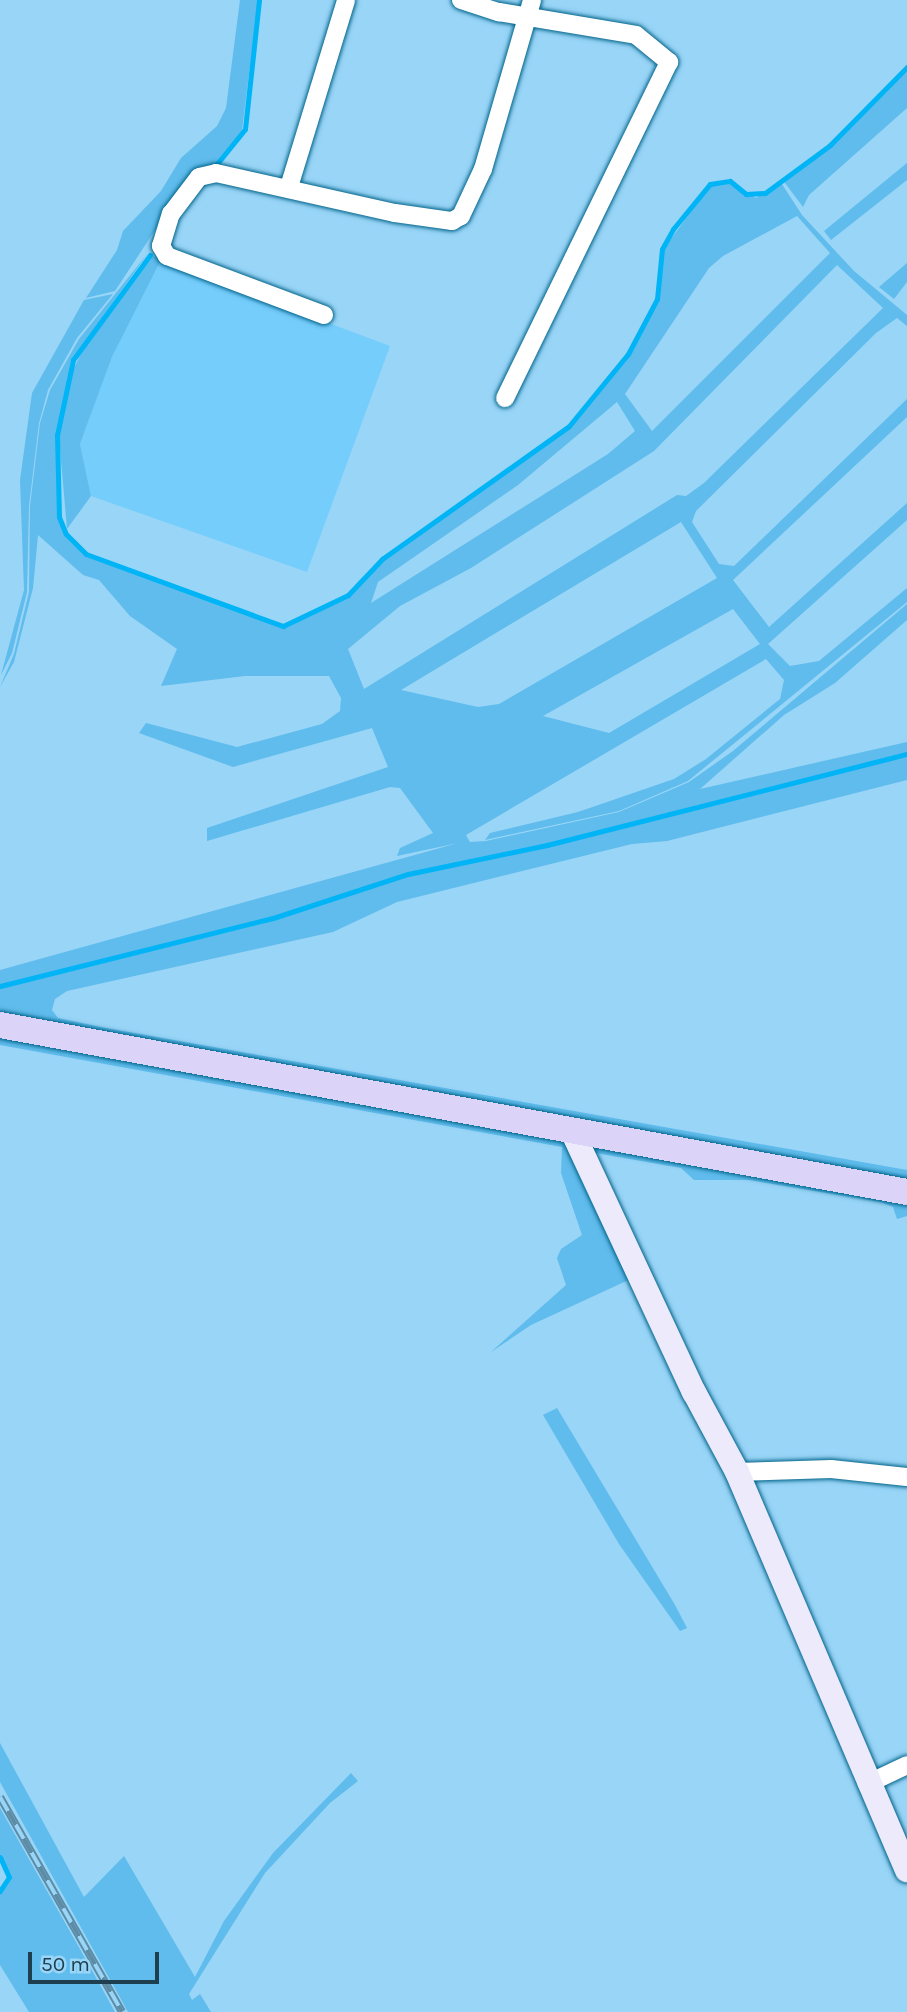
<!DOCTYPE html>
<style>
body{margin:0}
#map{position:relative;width:907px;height:2012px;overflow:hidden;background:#98d5f7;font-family:Karla,sans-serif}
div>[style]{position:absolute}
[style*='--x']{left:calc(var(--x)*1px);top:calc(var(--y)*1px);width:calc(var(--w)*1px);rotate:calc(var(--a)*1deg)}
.built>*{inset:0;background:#75cdfc}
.green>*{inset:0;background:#5fbcec}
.stream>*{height:5px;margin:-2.5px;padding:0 2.5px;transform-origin:2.5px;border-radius:2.5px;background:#00b4f5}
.roads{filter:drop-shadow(0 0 2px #01648a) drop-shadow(0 0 2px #01648a)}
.street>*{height:18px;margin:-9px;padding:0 9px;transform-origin:9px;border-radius:9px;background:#fff}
.secondary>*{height:24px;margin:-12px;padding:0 12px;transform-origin:12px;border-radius:12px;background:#edeafc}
.primary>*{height:26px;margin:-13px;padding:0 13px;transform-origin:13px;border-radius:13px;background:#dcd4f8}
.rail>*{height:8px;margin-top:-4px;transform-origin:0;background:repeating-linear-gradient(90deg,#98d5f7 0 16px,#5d8ca6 0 32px);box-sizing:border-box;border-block:2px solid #5d8ca6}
span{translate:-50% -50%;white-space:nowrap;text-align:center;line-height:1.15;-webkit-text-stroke:5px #98d5f7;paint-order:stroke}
.scale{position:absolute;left:28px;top:1952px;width:131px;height:32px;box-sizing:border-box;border:4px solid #1e3f50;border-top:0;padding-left:9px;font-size:21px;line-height:24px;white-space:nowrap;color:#1e3f50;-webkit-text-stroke:5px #98d5f7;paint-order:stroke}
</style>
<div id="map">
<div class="built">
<i style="clip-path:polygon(161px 260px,390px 346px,307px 572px,91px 496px,80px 444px,112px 357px)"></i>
</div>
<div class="green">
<i style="clip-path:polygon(240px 0,258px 0,241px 139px,216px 164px,186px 183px,115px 291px,86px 298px,117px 250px,123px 231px,161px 191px,181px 158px,217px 126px,226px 108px)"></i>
<i style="clip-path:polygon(907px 68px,907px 108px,809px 195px,803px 207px,782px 179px,830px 146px)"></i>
<i style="clip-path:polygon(907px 163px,907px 180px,831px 240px,824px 231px)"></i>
<i style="clip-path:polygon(evenodd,780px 181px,802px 215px,854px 271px,907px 315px,907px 326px,897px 318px,876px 333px,696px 511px,692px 522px,719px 564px,734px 566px,907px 399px,907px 417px,733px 580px,769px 627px,907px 503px,907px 520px,768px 644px,790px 666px,819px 661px,907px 588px,907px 602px,688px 781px,619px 811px,485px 840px,490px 833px,578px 812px,674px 779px,706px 759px,780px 699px,784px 680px,766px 659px,466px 835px,470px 842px,486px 841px,619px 812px,689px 782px,733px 751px,907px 604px,907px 620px,835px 683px,784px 715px,700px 789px,907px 742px,907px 753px,547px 844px,408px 873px,273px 917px,0 985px,0 970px,458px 843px,397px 856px,400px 848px,433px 833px,400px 788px,390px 787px,207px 841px,207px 828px,388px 767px,372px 728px,233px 767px,139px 733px,146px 723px,237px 747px,322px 724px,340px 711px,341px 698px,329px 676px,245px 676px,161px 686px,177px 649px,130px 616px,99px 580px,83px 575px,38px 535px,33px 588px,14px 662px,0 687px,14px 654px,29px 592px,30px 506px,40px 423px,50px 390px,79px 339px,148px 253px,72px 360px,56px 435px,59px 517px,65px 535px,86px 555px,283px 627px,349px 596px,382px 559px,570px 427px,629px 354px,657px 299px,663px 250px,710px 185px,730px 182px,756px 198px,780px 181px,797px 216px,830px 253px,652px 431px,625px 394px,709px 268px,723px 256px,797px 216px,780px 181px,837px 265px,883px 308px,704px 483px,686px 496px,677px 495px,364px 689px,348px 649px,400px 606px,471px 568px,654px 451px,837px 265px,780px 181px,617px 402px,635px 431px,608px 454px,371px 603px,378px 582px,518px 485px,617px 402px,780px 181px,681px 522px,717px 578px,499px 704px,478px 707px,401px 690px,681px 522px,780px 181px,733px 609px,760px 644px,609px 733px,543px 716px,733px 609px)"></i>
<i style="clip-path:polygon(153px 256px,161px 260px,112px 357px,80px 444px,91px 496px,67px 529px,59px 437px,67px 383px,84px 347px)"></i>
<i style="clip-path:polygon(907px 263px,907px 282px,894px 299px,879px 287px)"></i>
<i style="clip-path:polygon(113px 294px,77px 338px,48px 390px,39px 423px,29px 506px,27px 592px,12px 653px,1px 675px,24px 590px,20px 480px,32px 393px,84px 300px)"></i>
<i style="clip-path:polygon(907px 756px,907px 780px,667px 841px,632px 844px,397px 902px,333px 932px,67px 991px,55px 999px,52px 1010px,58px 1018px,106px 1028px,907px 1170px,907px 1184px,0 1013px,0 988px,273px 920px,409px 876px,548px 847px)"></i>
<i style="clip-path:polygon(0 1032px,573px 1141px,635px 1277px,531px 1325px,491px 1352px,566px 1285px,557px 1258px,561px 1249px,582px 1235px,561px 1173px,562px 1147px,0 1045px)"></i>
<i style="clip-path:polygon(583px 1143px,907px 1199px,907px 1216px,897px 1219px,893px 1207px,881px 1202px,749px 1180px,694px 1180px,681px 1168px,584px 1151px)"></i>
<i style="clip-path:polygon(557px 1408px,675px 1605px,687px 1628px,680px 1631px,619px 1544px,543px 1415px)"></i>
<i style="clip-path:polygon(0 1743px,84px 1897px,124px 1856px,195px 1977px,224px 1921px,273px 1853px,351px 1773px,358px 1781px,330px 1803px,265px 1873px,189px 1994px,192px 2000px,200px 1994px,211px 2012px,128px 2012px,0 1782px)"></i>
<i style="clip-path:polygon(0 1808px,89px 1965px,115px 2012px,29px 2012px,0 1965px,0 1893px,10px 1877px,0 1854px)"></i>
</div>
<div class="stream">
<i style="--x:216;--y:165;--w:46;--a:-51.1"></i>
<i style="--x:245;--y:129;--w:130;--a:-83.8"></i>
<i style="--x:150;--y:255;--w:130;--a:126.3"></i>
<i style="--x:73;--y:360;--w:77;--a:102"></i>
<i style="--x:57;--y:435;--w:82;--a:88.6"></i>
<i style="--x:59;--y:517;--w:18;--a:68"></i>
<i style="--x:66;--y:534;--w:28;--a:45"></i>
<i style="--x:86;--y:554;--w:210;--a:20.1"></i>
<i style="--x:283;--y:626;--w:72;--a:-25.5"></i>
<i style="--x:348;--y:595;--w:50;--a:-46.6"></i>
<i style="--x:382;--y:559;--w:229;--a:-35.4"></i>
<i style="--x:569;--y:426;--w:93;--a:-50.7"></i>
<i style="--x:628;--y:354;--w:62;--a:-62.2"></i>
<i style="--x:657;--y:299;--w:50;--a:-84.3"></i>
<i style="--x:662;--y:249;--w:23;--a:-61"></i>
<i style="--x:673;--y:229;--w:58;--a:-50.6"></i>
<i style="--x:710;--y:184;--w:20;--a:-9"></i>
<i style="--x:730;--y:181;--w:21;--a:39"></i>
<i style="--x:746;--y:194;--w:19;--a:-3"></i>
<i style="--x:765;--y:193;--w:81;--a:-36.4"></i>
<i style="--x:830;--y:145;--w:110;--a:-45.4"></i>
<i style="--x:0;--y:986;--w:281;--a:-14"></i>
<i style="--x:273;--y:918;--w:142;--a:-18.1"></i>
<i style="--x:408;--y:874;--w:142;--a:-11.8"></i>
<i style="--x:547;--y:845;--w:371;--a:-14.2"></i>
<i style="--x:0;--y:1857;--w:22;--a:66"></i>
<i style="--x:9;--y:1877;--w:17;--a:123"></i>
</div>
<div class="roads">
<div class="street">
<i style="--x:461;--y:0;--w:40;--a:18"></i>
<i style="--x:499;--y:12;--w:139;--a:9.5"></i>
<i style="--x:636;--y:35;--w:43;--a:39.3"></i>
<i style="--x:669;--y:62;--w:374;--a:116"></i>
<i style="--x:289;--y:187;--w:195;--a:-73"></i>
<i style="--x:324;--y:315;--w:168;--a:-159.4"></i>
<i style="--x:167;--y:256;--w:12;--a:-121"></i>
<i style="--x:161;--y:246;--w:34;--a:-73"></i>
<i style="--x:171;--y:214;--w:46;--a:-52.9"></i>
<i style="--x:199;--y:177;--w:17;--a:-13"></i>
<i style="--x:216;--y:173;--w:183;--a:12.6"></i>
<i style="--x:395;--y:213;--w:58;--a:8"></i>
<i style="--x:452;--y:221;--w:10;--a:-29"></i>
<i style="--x:461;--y:216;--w:52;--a:-64.9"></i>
<i style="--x:483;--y:169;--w:176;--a:-73.8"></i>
<i style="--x:737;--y:1472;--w:94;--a:-1.8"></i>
<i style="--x:831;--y:1469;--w:76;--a:6"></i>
<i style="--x:867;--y:1784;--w:44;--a:-25.4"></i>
</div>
<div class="secondary">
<i style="--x:573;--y:1133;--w:286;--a:65"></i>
<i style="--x:694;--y:1392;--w:91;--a:61.7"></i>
<i style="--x:737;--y:1472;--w:433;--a:66.9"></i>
</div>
<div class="primary">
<i style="--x:0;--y:1025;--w:922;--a:10.43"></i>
</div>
</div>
<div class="rail">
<i style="--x:0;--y:1797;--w:247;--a:60.4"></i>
</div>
<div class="scale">50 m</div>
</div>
